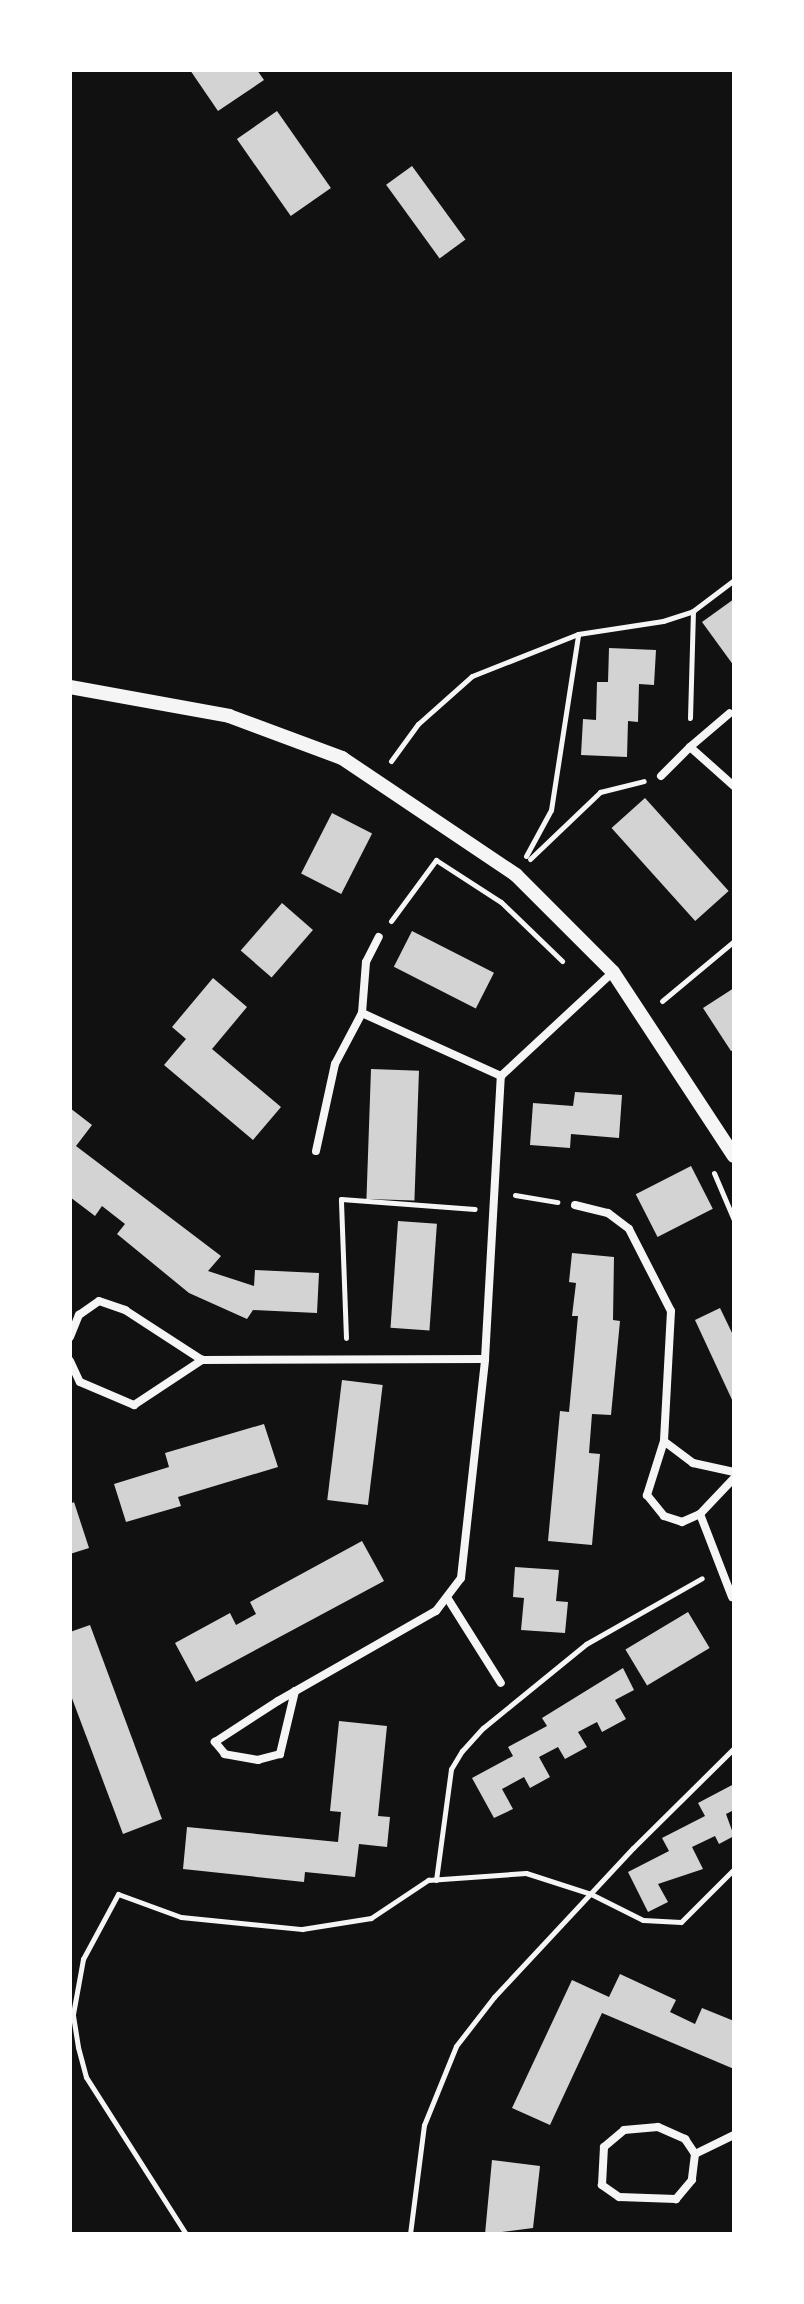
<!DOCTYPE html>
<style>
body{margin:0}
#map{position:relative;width:804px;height:2304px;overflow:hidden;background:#111;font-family:"Golos Text",sans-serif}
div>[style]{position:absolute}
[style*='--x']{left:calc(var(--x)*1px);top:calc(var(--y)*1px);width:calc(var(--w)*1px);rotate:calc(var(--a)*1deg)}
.building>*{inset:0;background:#d3d3d3;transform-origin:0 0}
.path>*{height:5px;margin:-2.5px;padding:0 2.5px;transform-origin:2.5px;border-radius:2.5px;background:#f5f5f5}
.minor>*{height:8px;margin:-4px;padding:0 4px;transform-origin:4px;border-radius:4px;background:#f5f5f5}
.tertiary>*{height:14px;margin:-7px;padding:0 7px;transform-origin:7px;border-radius:7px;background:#f5f5f5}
span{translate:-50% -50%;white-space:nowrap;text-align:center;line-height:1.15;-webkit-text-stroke:8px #fff;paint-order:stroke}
.frame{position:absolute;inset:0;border:72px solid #fff;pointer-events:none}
</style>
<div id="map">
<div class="building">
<i style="clip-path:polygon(190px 70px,257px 70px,264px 80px,218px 111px)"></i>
<i style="left:277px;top:111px;width:94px;height:49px;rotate:55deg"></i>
<i style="left:412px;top:166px;width:91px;height:32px;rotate:54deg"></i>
<i style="clip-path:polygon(734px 599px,734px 666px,702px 622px)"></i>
<i style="clip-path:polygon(609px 648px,656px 650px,654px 685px,639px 684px,638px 722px,628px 721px,627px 757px,581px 755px,583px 719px,596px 720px,597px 682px,608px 682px)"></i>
<i style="left:645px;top:798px;width:125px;height:45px;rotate:48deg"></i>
<i style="left:332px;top:813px;width:45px;height:68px;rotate:27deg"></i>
<i style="left:282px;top:903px;width:41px;height:63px;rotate:41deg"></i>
<i style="left:412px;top:931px;width:92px;height:40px;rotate:27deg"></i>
<i style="clip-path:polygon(213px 978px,247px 1007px,212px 1049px,281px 1107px,253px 1140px,164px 1065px,186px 1039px,172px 1027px)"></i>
<i style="clip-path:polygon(734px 988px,734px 1050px,731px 1051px,703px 1008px)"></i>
<i style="left:371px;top:1069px;width:48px;height:130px;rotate:2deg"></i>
<i style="clip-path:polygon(575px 1092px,622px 1095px,619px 1138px,571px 1134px,570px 1148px,530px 1145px,533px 1103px,573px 1106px)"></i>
<i style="clip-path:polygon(70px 1108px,92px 1125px,76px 1146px,221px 1256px,208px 1271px,254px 1286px,255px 1270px,319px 1273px,317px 1313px,253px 1310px,247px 1319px,189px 1293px,117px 1234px,125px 1224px,102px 1206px,95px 1216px,70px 1197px)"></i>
<i style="left:691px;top:1166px;width:48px;height:62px;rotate:63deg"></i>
<i style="left:398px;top:1221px;width:39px;height:107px;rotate:4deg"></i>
<i style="clip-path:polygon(572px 1253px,614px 1257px,613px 1320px,620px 1321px,611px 1415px,592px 1414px,589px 1453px,600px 1454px,592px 1545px,548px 1541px,560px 1411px,569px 1412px,578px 1316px,572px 1316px,576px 1283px,569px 1282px)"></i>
<i style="clip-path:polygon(720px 1308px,734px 1337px,734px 1404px,695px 1320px)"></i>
<i style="left:342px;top:1380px;width:41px;height:121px;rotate:7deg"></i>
<i style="clip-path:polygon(264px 1424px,278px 1467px,178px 1497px,181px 1506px,126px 1522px,114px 1484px,169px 1467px,165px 1453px)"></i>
<i style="clip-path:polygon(74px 1502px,89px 1548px,70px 1554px,70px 1504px)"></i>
<i style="clip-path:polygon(362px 1541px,384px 1581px,196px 1682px,175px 1643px,230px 1613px,236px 1625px,256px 1614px,250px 1602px)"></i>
<i style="clip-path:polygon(515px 1567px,559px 1570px,556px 1601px,568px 1602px,565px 1633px,521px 1630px,524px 1598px,513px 1597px)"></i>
<i style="left:688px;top:1612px;width:42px;height:73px;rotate:59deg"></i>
<i style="clip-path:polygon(90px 1625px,162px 1819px,123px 1834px,70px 1693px,70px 1632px)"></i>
<i style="clip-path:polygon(623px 1668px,634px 1690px,615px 1700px,626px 1719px,602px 1732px,597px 1722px,578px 1732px,587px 1747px,565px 1759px,558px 1747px,539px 1757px,550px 1777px,530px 1788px,524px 1777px,502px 1789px,513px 1809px,494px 1818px,472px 1778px,513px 1756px,508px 1747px,547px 1726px,542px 1718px)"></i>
<i style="clip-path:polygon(339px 1721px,387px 1726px,378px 1816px,390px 1817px,387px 1847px,359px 1844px,355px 1877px,305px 1872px,304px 1882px,183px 1869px,187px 1827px,338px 1842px,341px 1812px,330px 1811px)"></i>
<i style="clip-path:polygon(734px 1784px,734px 1810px,726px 1814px,734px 1836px,719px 1844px,715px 1836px,692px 1847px,703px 1869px,658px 1884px,668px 1902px,648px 1912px,628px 1872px,669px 1851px,662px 1838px,705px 1816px,698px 1803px)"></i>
<i style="clip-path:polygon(620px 1974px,676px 2000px,670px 2012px,695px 2024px,702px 2008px,734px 2021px,734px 2069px,602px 2013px,550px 2125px,512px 2108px,572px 1980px,609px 1997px)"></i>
<i style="clip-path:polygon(492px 2160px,540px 2166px,533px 2228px,485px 2234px)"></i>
</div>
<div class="path">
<i style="--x:690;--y:718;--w:107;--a:-88.4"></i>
<i style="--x:391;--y:761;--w:46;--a:-53.9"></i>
<i style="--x:418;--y:724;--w:72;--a:-41.6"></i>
<i style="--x:472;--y:676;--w:114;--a:-21.6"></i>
<i style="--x:578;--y:634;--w:86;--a:-8.7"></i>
<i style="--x:663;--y:621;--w:32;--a:-18"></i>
<i style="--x:693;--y:611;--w:51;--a:-37.1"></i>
<i style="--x:526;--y:856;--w:52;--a:-61.5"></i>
<i style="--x:551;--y:810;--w:177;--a:-81.2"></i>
<i style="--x:530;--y:859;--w:97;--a:-43.7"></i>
<i style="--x:600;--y:792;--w:45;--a:-14"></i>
<i style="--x:391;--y:921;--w:76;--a:-53.6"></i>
<i style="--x:436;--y:860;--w:77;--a:32.9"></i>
<i style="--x:501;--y:902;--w:85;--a:44"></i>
<i style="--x:662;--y:1001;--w:94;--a:-39.8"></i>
<i style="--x:714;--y:1173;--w:51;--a:66.9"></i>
<i style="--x:515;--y:1195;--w:43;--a:9.5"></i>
<i style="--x:346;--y:1338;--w:139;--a:-92.1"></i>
<i style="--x:341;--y:1199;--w:134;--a:4.3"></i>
<i style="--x:436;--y:1880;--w:112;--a:-82.3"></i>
<i style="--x:451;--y:1769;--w:21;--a:-59"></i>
<i style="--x:462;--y:1751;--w:31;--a:-48"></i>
<i style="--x:483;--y:1728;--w:133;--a:-39.2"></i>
<i style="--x:586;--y:1644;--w:133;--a:-29.6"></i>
<i style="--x:186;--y:2234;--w:186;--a:-122.5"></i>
<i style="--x:86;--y:2077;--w:31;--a:-105"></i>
<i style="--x:78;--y:2047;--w:33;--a:-99"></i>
<i style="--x:73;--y:2014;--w:56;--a:-79.7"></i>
<i style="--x:83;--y:1959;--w:74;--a:-61.7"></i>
<i style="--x:118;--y:1894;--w:67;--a:20.1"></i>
<i style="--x:181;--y:1917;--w:122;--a:5.7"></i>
<i style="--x:302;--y:1929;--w:70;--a:-9.1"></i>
<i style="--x:371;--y:1918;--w:69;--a:-33.7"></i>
<i style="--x:428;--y:1880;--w:98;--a:-4.1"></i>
<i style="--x:526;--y:1873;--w:68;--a:17.9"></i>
<i style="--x:591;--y:1894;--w:58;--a:26.6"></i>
<i style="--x:643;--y:1920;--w:38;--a:3"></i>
<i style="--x:681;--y:1922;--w:75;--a:-45"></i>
<i style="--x:410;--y:2234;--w:110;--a:-82.7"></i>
<i style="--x:424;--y:2125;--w:85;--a:-67.9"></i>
<i style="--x:456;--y:2046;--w:62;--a:-52.2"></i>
<i style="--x:494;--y:1997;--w:204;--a:-47"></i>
<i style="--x:633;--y:1848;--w:142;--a:-44.7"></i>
</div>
<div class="minor">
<i style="--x:690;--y:747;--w:52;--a:-40.4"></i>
<i style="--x:661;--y:776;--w:41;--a:-45"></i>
<i style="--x:690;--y:747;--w:59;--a:41.6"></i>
<i style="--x:362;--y:1013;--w:153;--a:24.4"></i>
<i style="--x:316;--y:1151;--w:89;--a:-77.7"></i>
<i style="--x:335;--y:1064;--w:58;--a:-62.1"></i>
<i style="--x:362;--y:1013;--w:51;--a:-85.5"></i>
<i style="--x:366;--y:962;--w:28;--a:-63"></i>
<i style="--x:575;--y:1205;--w:34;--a:14"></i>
<i style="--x:608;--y:1213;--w:26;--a:37"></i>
<i style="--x:629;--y:1229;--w:92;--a:62.9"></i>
<i style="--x:671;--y:1311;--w:130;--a:93.1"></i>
<i style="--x:70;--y:1337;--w:24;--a:-68"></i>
<i style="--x:79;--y:1315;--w:24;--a:-35"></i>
<i style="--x:99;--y:1301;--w:28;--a:19"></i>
<i style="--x:125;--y:1310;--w:92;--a:33"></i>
<i style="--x:70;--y:1361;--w:23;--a:65"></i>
<i style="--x:80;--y:1382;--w:59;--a:23.1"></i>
<i style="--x:134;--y:1405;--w:82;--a:-33.5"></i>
<i style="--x:202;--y:1360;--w:283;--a:-0.2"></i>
<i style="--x:734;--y:1472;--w:42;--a:-167.6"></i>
<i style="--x:693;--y:1463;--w:36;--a:-143"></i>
<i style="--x:664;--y:1441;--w:57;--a:107.5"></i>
<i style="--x:647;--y:1495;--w:27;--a:51"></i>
<i style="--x:664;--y:1516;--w:19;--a:18"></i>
<i style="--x:682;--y:1522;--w:20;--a:-24"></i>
<i style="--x:700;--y:1514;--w:50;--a:-46.6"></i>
<i style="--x:700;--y:1514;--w:89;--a:68.9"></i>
<i style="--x:448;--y:1599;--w:99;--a:57.8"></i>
<i style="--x:295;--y:1691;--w:65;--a:103.4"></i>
<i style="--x:280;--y:1754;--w:23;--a:165"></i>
<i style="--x:258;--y:1760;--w:34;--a:-170"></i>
<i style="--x:225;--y:1754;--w:16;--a:-130"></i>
<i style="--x:215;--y:1742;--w:75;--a:-33.1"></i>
<i style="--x:278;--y:1701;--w:182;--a:-29.7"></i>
<i style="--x:436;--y:1611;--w:41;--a:-52.9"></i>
<i style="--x:461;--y:1578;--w:220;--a:-83.7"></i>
<i style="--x:485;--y:1359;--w:283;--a:-86.8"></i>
<i style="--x:501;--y:1076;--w:153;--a:-42.9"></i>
<i style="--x:658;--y:2127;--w:30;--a:24"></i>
<i style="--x:685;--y:2139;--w:18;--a:56"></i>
<i style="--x:695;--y:2154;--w:26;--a:97"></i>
<i style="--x:692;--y:2180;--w:25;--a:130"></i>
<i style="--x:676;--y:2199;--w:57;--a:-178"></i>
<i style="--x:619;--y:2197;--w:21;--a:-145"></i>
<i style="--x:602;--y:2185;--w:38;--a:-87"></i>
<i style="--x:604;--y:2147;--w:26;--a:-40"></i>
<i style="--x:624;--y:2130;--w:34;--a:-5"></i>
<i style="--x:695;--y:2154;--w:43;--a:-26"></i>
</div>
<div class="tertiary">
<i style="--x:70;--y:687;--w:162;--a:10.3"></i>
<i style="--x:229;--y:716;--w:121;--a:20.4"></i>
<i style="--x:342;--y:758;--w:210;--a:33.9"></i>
<i style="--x:516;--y:875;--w:137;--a:45"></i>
<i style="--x:613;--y:972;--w:220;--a:56.7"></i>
</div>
<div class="frame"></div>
</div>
